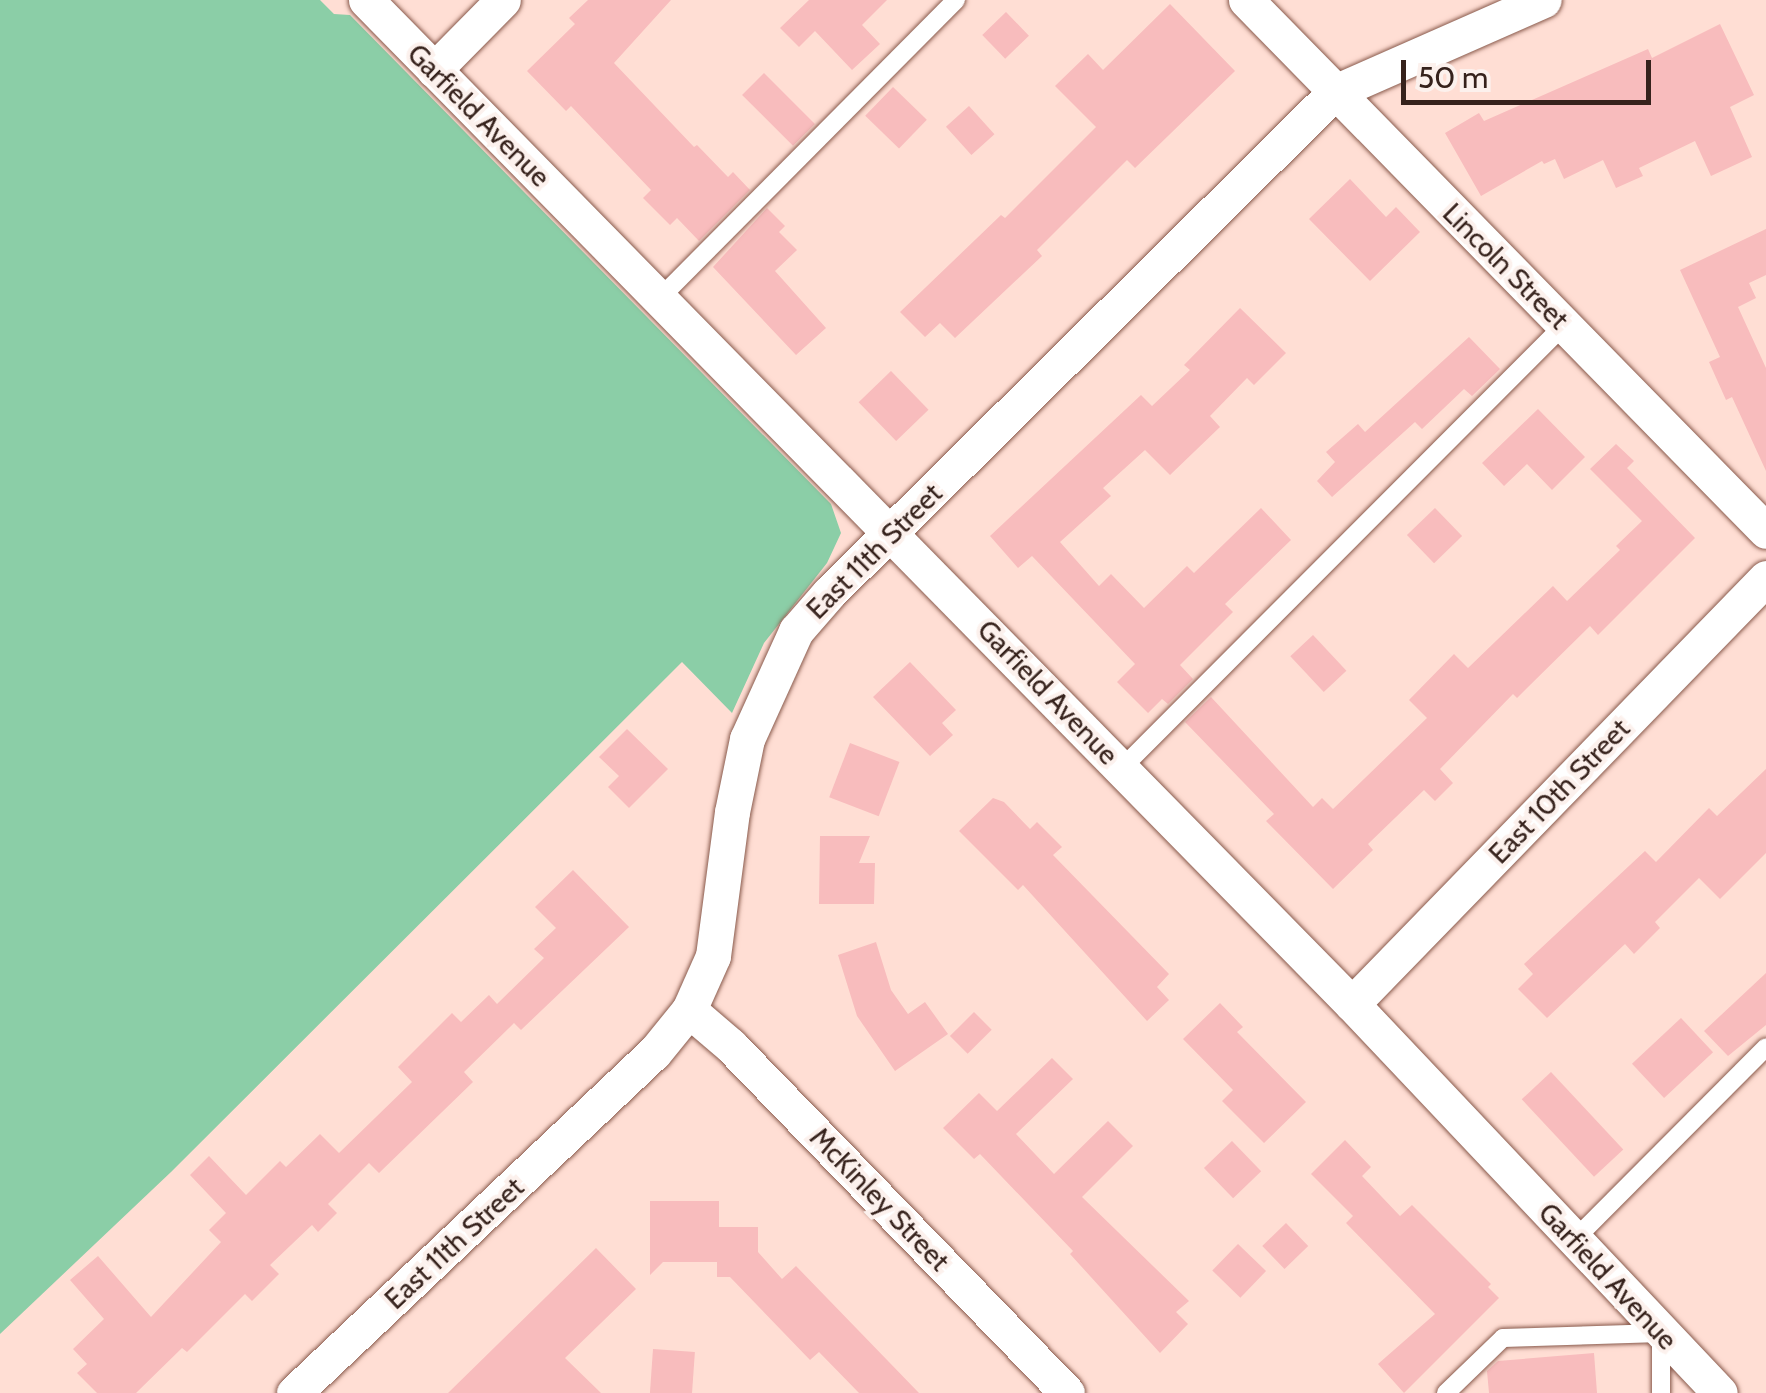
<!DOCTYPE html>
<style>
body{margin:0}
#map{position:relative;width:1766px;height:1393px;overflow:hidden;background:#ffded4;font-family:Cabin,sans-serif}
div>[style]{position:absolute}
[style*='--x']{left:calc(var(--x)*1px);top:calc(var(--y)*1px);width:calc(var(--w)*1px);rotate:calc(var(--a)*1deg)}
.green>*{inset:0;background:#8bcea7}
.building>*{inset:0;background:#f8bcbd;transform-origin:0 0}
.roads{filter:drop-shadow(0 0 2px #895a4c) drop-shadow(0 0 2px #895a4c)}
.service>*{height:18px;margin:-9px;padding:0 9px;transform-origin:9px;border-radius:9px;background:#fff}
.minor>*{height:35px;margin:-17.5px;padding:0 17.5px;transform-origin:17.5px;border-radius:17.5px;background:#fff}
span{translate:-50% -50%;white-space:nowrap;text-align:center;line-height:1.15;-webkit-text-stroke:8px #fcf1ed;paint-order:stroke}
.street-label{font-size:28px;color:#36221c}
.scale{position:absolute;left:1401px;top:60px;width:250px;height:45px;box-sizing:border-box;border:5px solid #36221c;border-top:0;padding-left:12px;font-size:30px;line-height:35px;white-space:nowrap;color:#36221c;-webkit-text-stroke:8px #fcf1ed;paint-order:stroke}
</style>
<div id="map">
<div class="green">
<i style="clip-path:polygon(0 0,320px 0,334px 14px,350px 15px,831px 504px,841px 533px,827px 563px,764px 643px,732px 713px,682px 662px,171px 1172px,0 1334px)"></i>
</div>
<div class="building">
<i style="clip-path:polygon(588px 0,671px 0,614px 63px,694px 147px,697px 145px,728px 177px,733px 172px,750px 190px,699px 241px,677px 218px,670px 225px,643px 198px,651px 190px,571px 106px,566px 111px,527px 71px,575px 24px,569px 18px)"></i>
<i style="clip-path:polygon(809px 0,887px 0,862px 25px,880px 44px,852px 70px,815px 31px,799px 47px,780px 28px)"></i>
<i style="clip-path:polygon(1170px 4px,1235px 71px,1135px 168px,1127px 160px,1037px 250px,1042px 256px,955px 338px,940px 323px,925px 337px,900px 312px,1001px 215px,1005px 218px,1096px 127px,1055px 86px,1088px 54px,1103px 70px)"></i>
<i style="left:1006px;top:12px;width:33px;height:33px;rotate:46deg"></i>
<i style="clip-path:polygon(1720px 24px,1754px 95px,1730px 107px,1752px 157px,1711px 176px,1695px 141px,1639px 168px,1643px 176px,1616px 188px,1603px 160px,1564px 179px,1555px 159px,1544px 164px,1542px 161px,1481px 196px,1445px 133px,1479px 113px,1484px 121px,1648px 49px,1652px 58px)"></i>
<i style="left:764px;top:73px;width:72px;height:31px;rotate:45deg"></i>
<i style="left:893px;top:87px;width:47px;height:40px;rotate:44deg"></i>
<i style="left:969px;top:106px;width:38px;height:31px;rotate:48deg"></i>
<i style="clip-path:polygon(1350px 179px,1386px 217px,1396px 207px,1420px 232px,1370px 281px,1309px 219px)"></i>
<i style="clip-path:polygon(767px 208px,785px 226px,779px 232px,797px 250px,775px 271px,826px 328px,796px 355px,713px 267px)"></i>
<i style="clip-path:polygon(1766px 229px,1766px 275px,1749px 283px,1756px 298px,1738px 307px,1766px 368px,1766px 471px,1732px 397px,1726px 400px,1709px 362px,1720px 357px,1680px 270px)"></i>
<i style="clip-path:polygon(1240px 308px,1286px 353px,1254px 385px,1247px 378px,1210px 416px,1220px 427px,1170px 475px,1145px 450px,1103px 488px,1111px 496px,1060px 542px,1099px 586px,1111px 574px,1144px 608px,1187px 566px,1194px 573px,1261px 508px,1291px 540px,1225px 604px,1233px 612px,1180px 665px,1193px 679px,1168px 704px,1162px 699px,1148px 713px,1117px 682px,1135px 664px,1032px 556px,1018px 568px,990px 536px,1141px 395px,1152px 406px,1190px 370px,1184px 365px)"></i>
<i style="clip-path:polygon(1469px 337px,1500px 369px,1472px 396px,1464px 389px,1422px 429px,1415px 422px,1332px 497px,1317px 481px,1335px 462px,1326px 452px,1358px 424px,1365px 432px)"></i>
<i style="left:891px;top:371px;width:54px;height:45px;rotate:46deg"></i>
<i style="clip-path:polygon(1538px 409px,1585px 457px,1552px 490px,1527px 464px,1504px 486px,1482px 463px)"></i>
<i style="clip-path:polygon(1616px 444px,1634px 461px,1627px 468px,1695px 538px,1598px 635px,1590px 626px,1517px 698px,1513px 694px,1440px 769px,1453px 783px,1435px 801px,1424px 790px,1368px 844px,1373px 850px,1333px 889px,1266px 821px,1274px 814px,1185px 722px,1211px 697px,1313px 807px,1322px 798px,1333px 809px,1427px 718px,1409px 700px,1454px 654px,1468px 668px,1553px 586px,1567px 601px,1620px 550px,1616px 546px,1642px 521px,1590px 469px)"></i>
<i style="left:1435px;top:508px;width:39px;height:39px;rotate:46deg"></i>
<i style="left:1313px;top:635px;width:49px;height:31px;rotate:47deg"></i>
<i style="clip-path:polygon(910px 662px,956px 710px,942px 723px,953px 735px,930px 756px,873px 697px)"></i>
<i style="clip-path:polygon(627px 729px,668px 769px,629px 808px,608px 787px,619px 776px,599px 757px)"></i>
<i style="left:850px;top:743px;width:53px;height:58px;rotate:21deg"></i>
<i style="clip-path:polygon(1766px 769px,1766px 853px,1720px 899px,1699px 878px,1655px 922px,1660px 928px,1634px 954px,1625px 944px,1547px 1018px,1518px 989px,1533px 974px,1524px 964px,1645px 851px,1656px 862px,1709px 808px,1717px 816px)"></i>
<i style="clip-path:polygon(993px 798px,1004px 802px,1030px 829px,1037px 822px,1062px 847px,1053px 855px,1169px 974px,1157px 987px,1169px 1000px,1147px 1021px,1023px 885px,1018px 890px,959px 831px)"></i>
<i style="clip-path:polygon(820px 836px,870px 836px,859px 863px,875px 863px,874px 904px,819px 904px)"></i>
<i style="clip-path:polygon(573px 870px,629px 927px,521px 1030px,514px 1023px,464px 1072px,473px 1082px,379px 1173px,369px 1163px,328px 1204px,337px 1213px,318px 1232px,312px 1225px,270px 1265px,279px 1274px,252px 1301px,245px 1294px,187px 1352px,182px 1348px,136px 1393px,97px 1393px,77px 1373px,87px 1364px,73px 1349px,104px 1319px,70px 1280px,98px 1256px,151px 1317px,221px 1242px,209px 1230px,226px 1213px,190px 1175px,209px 1156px,246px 1195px,280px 1161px,286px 1167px,320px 1134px,339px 1153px,412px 1082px,398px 1067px,452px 1013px,461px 1022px,489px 995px,497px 1004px,544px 958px,534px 949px,556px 928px,535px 907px)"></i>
<i style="clip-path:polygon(876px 942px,891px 990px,908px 1014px,925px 1002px,948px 1034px,895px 1071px,857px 1016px,838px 955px)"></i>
<i style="clip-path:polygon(1766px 973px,1766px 1025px,1728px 1056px,1704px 1031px)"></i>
<i style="clip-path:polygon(1220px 1003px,1243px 1027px,1237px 1032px,1306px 1102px,1264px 1143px,1222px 1101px,1233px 1090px,1183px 1039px)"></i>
<i style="left:974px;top:1012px;width:25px;height:34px;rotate:45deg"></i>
<i style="left:1681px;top:1018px;width:47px;height:67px;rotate:47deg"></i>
<i style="clip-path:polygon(1052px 1058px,1073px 1079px,1016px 1134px,1054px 1174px,1108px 1121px,1133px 1146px,1082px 1197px,1189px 1301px,1176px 1312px,1188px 1324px,1160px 1353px,1070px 1254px,1073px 1251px,980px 1154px,974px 1159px,943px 1128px,979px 1093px,997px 1111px)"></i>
<i style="left:1551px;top:1072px;width:106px;height:40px;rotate:47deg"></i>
<i style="clip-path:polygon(1345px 1140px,1371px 1167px,1362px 1176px,1400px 1216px,1412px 1205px,1491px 1284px,1488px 1287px,1499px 1298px,1404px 1393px,1378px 1364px,1435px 1314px,1346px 1223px,1353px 1216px,1311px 1174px)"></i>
<i style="left:1232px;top:1141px;width:42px;height:39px;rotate:46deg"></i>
<i style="clip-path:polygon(650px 1201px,719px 1201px,719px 1227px,758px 1227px,758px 1252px,782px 1279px,796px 1266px,919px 1393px,859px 1393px,819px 1352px,810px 1360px,730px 1277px,717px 1277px,717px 1262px,663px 1262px,650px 1275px)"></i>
<i style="left:1286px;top:1223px;width:32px;height:33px;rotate:46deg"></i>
<i style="left:1238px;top:1244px;width:39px;height:37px;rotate:44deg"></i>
<i style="clip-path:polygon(596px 1248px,636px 1289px,565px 1358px,601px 1393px,448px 1393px)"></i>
<i style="left:653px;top:1349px;width:42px;height:44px;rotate:4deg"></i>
<i style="clip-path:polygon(1594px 1353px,1597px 1393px,1489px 1393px,1487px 1371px,1498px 1361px)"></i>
</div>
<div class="roads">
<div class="service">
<i style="--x:660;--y:298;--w:420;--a:-45.2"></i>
<i style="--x:1122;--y:768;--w:626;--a:-45.06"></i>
<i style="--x:1574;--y:1240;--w:272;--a:-45.1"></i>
<i style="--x:1446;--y:1393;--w:79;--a:-44"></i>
<i style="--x:1503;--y:1338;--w:158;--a:-1.8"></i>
<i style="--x:1661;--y:1333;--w:60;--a:90"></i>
</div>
<div class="minor">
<i style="--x:366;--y:0;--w:1407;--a:45.52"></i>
<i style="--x:1352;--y:1004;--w:535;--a:46.59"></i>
<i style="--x:1246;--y:0;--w:743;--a:45.6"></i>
<i style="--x:434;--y:70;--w:98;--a:-45.4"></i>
<i style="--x:1352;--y:1004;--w:594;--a:-45.82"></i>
<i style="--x:689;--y:1010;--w:54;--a:40.5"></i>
<i style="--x:730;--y:1045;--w:484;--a:45.9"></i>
<i style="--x:294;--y:1393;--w:495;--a:-43.4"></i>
<i style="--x:654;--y:1053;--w:55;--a:-50.9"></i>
<i style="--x:689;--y:1010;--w:59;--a:-66"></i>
<i style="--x:713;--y:956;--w:145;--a:-82.5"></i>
<i style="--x:732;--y:812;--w:75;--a:-78.4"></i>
<i style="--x:747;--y:739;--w:119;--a:-65.6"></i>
<i style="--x:796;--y:631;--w:50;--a:-49"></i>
<i style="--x:829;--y:593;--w:712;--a:-44.72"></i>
<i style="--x:1335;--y:92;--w:228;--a:-23.8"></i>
</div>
</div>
<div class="street-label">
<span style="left:479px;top:115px;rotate:45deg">Garfield Avenue</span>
<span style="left:1506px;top:266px;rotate:45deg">Lincoln Street</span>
<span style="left:874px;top:551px;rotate:-45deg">East 11th Street</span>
<span style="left:1048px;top:692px;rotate:46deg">Garfield Avenue</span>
<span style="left:1559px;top:791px;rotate:-46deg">East 10th Street</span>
<span style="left:880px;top:1199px;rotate:46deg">McKinley Street</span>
<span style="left:454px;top:1243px;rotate:-43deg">East 11th Street</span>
<span style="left:1608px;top:1276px;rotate:47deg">Garfield Avenue</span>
</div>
<div class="scale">50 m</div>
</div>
